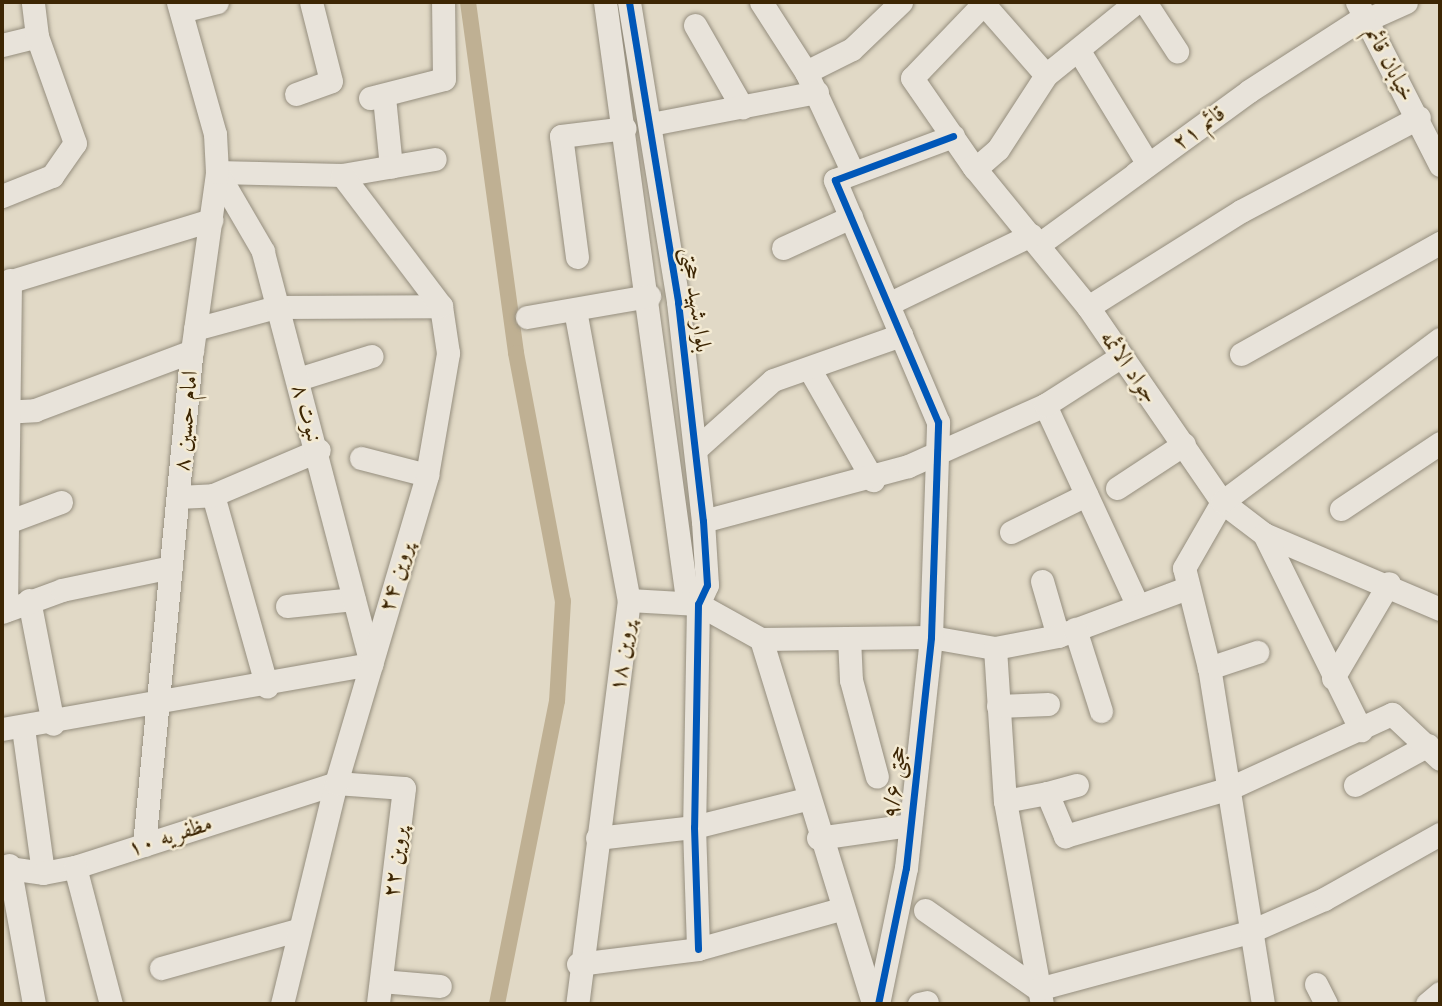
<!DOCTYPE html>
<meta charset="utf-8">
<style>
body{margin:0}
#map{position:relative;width:1442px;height:1006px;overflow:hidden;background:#e1d9c6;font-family:Cardo,Amiri,serif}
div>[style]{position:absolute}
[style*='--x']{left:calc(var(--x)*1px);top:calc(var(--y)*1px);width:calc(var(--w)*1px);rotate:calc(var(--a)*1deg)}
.canal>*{height:16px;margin:-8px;padding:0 8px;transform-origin:8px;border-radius:8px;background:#bfb093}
.roads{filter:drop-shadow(0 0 2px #958e7e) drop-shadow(0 0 2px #958e7e)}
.minor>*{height:23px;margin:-11.5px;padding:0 11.5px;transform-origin:11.5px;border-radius:11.5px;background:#e8e3da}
.cycleway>*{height:7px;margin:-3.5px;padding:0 3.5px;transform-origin:3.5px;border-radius:3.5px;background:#0057b8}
span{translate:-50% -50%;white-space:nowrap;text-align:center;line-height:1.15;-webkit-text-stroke:5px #f3ead3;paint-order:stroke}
.street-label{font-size:23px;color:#3d2604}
.frame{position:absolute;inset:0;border:4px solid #3d2604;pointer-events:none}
</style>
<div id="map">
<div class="canal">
<i style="--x:468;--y:2;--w:354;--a:82.2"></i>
<i style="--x:516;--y:353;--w:252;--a:79.3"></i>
<i style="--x:563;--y:601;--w:100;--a:93.4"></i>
<i style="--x:557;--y:701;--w:309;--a:101.2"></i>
</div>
<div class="roads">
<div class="minor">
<i style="--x:605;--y:2;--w:596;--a:82.18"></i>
<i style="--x:686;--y:592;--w:17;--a:45"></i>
<i style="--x:629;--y:2;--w:304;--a:80.7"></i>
<i style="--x:678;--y:302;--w:220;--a:83.5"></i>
<i style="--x:703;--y:521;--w:64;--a:86.4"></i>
<i style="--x:707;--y:585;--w:21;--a:115"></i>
<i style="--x:698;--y:604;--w:223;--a:91"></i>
<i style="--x:694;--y:827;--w:122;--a:88.1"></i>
<i style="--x:761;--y:2;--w:83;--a:57.3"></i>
<i style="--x:806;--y:72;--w:111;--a:65"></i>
<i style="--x:982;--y:2;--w:97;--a:48.8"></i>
<i style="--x:985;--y:2;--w:105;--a:133.8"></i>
<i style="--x:912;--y:78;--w:107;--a:55.3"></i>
<i style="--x:973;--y:166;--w:182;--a:50.8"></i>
<i style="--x:1088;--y:307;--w:237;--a:55.5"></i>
<i style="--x:1222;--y:502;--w:53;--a:37.3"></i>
<i style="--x:1264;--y:534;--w:191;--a:23.1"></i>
<i style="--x:1145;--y:2;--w:59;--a:56.9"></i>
<i style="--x:1357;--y:2;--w:183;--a:63"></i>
<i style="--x:181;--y:11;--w:37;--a:-14"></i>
<i style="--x:1366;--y:20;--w:44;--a:-24.2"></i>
<i style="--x:695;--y:25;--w:95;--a:60.2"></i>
<i style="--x:2;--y:45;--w:36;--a:-14"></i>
<i style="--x:1079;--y:51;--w:132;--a:58.6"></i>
<i style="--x:1148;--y:164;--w:15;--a:143"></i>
<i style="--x:806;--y:72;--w:51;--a:-26.6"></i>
<i style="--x:852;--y:49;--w:68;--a:-43.8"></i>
<i style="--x:296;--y:94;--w:37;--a:-20"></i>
<i style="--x:331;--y:81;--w:81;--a:-104.2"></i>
<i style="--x:384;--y:97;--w:70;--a:84.3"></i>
<i style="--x:370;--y:98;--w:76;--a:-14.4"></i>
<i style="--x:444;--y:79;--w:77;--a:-90.7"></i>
<i style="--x:651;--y:124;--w:169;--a:-10.9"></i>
<i style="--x:975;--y:169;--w:30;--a:-41"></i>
<i style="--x:998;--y:149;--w:88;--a:-57"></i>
<i style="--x:1046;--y:75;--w:116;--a:-39"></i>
<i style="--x:217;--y:172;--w:125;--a:1.4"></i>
<i style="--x:342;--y:175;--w:94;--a:-9.8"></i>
<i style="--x:2;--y:196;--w:54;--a:-21.8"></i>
<i style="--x:52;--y:176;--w:40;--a:-55.1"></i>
<i style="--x:75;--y:143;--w:114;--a:-109.6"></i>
<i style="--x:37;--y:36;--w:34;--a:-97"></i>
<i style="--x:1038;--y:245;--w:261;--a:-36.1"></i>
<i style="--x:1249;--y:91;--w:137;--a:-32.8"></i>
<i style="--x:783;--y:248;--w:75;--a:-24.5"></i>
<i style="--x:577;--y:257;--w:122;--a:-97.5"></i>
<i style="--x:561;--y:136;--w:64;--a:-7.1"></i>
<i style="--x:2;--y:284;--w:219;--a:-17"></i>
<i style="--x:888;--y:304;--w:159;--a:-25.8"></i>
<i style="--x:1088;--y:307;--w:181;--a:-32.1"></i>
<i style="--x:1241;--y:211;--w:201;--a:-27.8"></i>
<i style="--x:575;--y:310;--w:295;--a:79.5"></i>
<i style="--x:629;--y:600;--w:407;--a:97.3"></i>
<i style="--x:527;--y:317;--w:124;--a:-9.8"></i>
<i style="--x:195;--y:329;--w:84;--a:-15.2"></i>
<i style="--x:276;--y:307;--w:165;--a:-0.3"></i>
<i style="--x:1241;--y:354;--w:228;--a:-29.2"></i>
<i style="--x:810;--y:370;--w:127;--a:60.2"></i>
<i style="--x:298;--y:379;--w:77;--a:-17.3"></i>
<i style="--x:1045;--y:405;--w:221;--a:65.2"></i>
<i style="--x:2;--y:412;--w:33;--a:-3"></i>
<i style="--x:35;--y:410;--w:168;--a:-20.6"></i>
<i style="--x:696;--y:449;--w:103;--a:-41.9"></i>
<i style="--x:773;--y:380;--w:136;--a:-19.4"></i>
<i style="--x:361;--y:458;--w:68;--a:14.4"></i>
<i style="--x:1117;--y:488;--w:80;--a:-33.3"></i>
<i style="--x:213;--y:495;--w:199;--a:74.3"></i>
<i style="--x:178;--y:497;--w:35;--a:-3"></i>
<i style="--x:213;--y:495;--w:115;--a:-23"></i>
<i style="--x:1341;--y:509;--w:119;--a:-33.7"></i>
<i style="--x:703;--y:521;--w:212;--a:-15"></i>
<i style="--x:908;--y:466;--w:150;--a:-24"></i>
<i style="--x:1045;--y:405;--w:89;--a:-32.6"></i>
<i style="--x:2;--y:524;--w:63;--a:-20.4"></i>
<i style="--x:1011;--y:532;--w:84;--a:-26.3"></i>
<i style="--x:1264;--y:534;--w:219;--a:63.7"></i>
<i style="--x:1042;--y:581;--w:57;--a:73.8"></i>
<i style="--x:29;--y:600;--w:126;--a:79"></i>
<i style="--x:629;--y:600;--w:69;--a:3.3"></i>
<i style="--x:698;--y:604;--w:72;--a:29.1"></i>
<i style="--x:761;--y:639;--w:170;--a:-0.7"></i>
<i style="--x:931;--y:637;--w:65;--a:9.8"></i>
<i style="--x:995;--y:648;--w:64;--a:-10.8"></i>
<i style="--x:1058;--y:636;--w:138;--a:-20.4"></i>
<i style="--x:287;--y:606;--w:67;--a:-6"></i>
<i style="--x:6;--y:610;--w:330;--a:-89.3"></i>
<i style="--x:2;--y:612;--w:64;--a:-20.1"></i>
<i style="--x:62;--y:590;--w:111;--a:-11.9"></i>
<i style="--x:1075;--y:629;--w:86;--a:72.4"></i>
<i style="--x:849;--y:638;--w:42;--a:87.3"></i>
<i style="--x:851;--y:680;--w:100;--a:75"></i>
<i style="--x:761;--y:639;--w:382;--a:72.9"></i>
<i style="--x:995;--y:648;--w:153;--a:86.3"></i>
<i style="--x:1005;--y:801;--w:206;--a:79.7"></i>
<i style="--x:1209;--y:668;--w:51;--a:-18.4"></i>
<i style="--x:1333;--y:678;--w:110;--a:-59.5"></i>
<i style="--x:998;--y:706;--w:50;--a:-2.3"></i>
<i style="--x:23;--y:728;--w:146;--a:82.1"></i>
<i style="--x:2;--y:729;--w:375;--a:-10"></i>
<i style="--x:371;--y:664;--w:427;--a:-104.7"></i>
<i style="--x:263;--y:251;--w:91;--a:-120.2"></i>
<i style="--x:1355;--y:785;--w:83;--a:-28.7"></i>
<i style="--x:1047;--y:793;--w:31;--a:-15"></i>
<i style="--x:1005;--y:801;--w:43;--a:-10.8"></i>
<i style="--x:1047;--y:793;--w:47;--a:67.3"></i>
<i style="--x:1065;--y:836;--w:172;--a:-16.2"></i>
<i style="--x:1230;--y:788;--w:178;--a:-24.6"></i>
<i style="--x:1392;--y:714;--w:66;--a:43.2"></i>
<i style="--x:597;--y:838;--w:98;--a:-6.5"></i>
<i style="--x:694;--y:827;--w:115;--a:-14"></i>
<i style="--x:818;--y:838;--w:92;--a:-8.1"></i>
<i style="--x:144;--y:845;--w:496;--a:-84.5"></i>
<i style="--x:192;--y:351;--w:181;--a:-82"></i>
<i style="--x:217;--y:172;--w:38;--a:-93"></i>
<i style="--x:215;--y:134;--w:137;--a:-105.7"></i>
<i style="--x:9;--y:865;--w:141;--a:79.8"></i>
<i style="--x:2;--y:867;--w:41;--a:8.3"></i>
<i style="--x:43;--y:873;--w:33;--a:-11"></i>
<i style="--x:75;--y:867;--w:274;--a:-17.8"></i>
<i style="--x:336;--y:783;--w:68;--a:4.2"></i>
<i style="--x:404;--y:788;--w:218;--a:96.9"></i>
<i style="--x:75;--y:867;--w:142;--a:75.3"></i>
<i style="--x:925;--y:910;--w:138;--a:35"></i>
<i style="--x:578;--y:964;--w:121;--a:-7.1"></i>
<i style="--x:698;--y:949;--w:148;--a:-15.7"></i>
<i style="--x:161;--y:968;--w:141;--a:-15.6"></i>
<i style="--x:381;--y:981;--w:59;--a:4.8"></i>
<i style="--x:1316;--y:984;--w:22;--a:63"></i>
<i style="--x:1038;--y:989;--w:219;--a:-15.1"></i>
<i style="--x:1249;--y:932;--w:82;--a:-23.7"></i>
<i style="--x:1324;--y:899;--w:133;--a:-29.3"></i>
<i style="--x:282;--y:1004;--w:228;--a:-76.3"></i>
<i style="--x:336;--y:783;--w:321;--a:-73.5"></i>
<i style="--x:427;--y:475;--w:124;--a:-80.2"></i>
<i style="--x:448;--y:353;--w:48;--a:-98.5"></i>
<i style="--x:441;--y:306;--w:164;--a:-127.1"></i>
<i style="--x:878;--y:1004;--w:139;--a:-78.4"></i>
<i style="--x:906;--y:868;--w:232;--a:-83.8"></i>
<i style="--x:931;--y:637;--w:215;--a:-88.1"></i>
<i style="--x:938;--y:422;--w:263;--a:-113.1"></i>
<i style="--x:835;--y:180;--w:126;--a:-20.4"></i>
<i style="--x:919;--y:1004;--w:8;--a:-14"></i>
<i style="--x:1263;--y:1004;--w:340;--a:-99.1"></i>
<i style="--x:1209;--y:668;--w:103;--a:-104"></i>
<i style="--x:1184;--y:568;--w:76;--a:-60.1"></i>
<i style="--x:1222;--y:502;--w:272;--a:-36.8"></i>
<i style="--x:1427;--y:1004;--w:17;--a:-40"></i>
</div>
</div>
<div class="cycleway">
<i style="--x:629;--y:2;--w:304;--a:80.7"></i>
<i style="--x:678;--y:302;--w:220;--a:83.5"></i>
<i style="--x:703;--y:521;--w:64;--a:86.4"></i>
<i style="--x:707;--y:585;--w:21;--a:115"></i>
<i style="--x:698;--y:604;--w:223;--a:91"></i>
<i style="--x:694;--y:827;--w:122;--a:88.1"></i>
<i style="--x:878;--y:1004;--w:139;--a:-78.4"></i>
<i style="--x:906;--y:868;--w:232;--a:-83.8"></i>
<i style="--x:931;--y:637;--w:215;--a:-88.1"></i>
<i style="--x:938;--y:422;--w:263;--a:-113.1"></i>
<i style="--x:835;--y:180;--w:126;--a:-20.4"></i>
</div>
<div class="street-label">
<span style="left:1390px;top:64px;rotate:62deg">خیابان قائم</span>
<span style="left:1199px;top:128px;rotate:-36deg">قائم ۲۱</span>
<span style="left:696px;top:300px;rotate:82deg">بلوارشهید حجتی</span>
<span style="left:1129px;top:367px;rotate:55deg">جواد الائمه</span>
<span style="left:307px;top:413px;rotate:74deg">نبوت ۸</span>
<span style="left:186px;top:421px;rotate:-85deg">امام حسین ۸</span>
<span style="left:396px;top:577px;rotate:-74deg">پروین ۲۴</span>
<span style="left:622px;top:656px;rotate:-82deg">پروین ۱۸</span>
<span style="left:895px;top:782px;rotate:-84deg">حجتی ۹/۶</span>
<span style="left:170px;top:836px;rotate:-18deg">مظفریه ۱۰</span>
<span style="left:395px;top:862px;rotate:-83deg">پروین ۲۲</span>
</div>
<div class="frame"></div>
</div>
